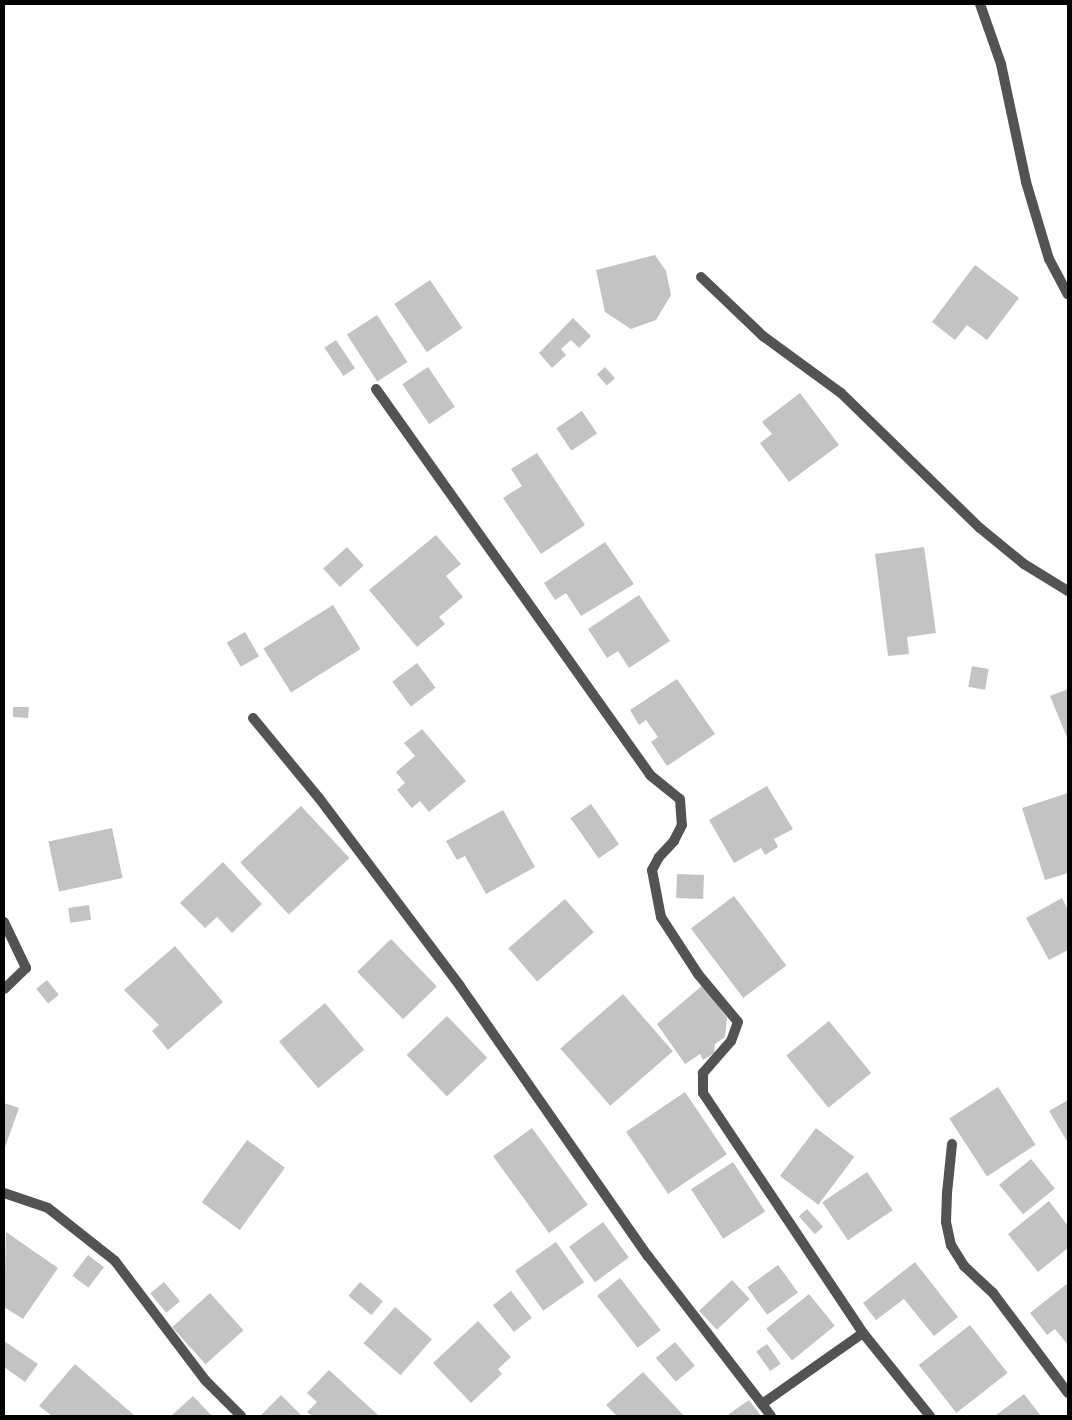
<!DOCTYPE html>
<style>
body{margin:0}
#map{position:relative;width:1072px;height:1420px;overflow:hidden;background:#fff;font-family:"Sofia Sans Condensed",sans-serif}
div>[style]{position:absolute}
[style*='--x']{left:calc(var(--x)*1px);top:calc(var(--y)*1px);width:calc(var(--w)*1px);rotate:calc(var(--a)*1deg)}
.building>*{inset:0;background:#c3c3c3;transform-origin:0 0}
.street>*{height:10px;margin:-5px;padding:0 5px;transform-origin:5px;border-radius:5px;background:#535353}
span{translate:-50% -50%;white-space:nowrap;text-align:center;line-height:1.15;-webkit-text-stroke:4px #fff;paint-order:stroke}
.frame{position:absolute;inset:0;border:5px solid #000;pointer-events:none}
</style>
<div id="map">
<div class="building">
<i style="clip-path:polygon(655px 255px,666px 271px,671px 295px,656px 320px,631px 329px,605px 312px,596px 270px)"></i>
<i style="clip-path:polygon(975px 265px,1019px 298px,987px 340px,967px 325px,955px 340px,932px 322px)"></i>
<i style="left:430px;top:280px;width:58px;height:43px;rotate:56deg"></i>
<i style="left:377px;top:315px;width:56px;height:36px;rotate:57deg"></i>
<i style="clip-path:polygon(573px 318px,591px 336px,579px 348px,571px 340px,561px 349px,566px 355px,552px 368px,539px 353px)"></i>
<i style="left:336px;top:340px;width:34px;height:14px;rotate:56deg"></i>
<i style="left:428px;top:367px;width:48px;height:31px;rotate:56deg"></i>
<i style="left:605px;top:367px;width:15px;height:11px;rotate:48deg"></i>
<i style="clip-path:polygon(800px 393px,839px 445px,789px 482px,760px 443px,772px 434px,762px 422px)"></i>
<i style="left:582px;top:411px;width:27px;height:31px;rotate:56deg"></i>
<i style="clip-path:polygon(537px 453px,585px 525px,541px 554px,503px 498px,522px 486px,511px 469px)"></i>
<i style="clip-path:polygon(436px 535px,461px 564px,446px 576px,463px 597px,439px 617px,445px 624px,417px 647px,369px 590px)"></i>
<i style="clip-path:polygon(605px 542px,634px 584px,581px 616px,566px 593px,555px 600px,544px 583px)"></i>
<i style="left:347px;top:547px;width:25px;height:32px;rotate:48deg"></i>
<i style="clip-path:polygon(924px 547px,936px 633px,907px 637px,909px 654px,888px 656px,875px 554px)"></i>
<i style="clip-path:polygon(639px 595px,670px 641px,629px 668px,618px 651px,607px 658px,588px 629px)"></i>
<i style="left:333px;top:605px;width:52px;height:82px;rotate:58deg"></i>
<i style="left:245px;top:632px;width:28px;height:21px;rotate:60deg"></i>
<i style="left:417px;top:663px;width:31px;height:31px;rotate:53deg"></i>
<i style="left:972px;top:666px;width:17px;height:21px;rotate:10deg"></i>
<i style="clip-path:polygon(677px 679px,715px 734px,667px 766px,651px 742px,658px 737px,646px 720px,639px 725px,630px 710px)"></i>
<i style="clip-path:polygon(1068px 689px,1068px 740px,1050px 696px)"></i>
<i style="clip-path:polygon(13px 707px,29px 707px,28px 718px,13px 717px)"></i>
<i style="clip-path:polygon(422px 729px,466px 781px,429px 812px,420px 801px,412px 808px,397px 790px,405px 783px,396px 772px,415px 756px,404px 743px)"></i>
<i style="clip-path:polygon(767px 786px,793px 829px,774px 839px,778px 847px,765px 855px,761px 848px,734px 863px,709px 820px)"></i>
<i style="clip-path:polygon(1068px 793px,1068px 873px,1045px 880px,1022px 808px)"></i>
<i style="left:591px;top:804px;width:49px;height:25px;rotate:55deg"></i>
<i style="left:301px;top:806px;width:71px;height:83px;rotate:47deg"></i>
<i style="clip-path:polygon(503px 810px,535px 867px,486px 894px,465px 856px,457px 860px,446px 841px)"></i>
<i style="left:112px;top:828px;width:51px;height:65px;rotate:78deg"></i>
<i style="clip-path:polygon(223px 862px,262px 904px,232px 933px,217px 917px,205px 928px,180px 903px)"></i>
<i style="left:677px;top:874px;width:27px;height:24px;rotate:2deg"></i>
<i style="left:734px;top:896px;width:87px;height:54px;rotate:53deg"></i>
<i style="clip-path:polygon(1062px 898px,1068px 910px,1068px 950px,1049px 960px,1026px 918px)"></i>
<i style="left:565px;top:899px;width:44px;height:75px;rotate:49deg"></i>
<i style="left:89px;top:905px;width:15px;height:21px;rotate:82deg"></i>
<i style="left:391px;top:939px;width:66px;height:47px;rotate:46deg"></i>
<i style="clip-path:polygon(175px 946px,223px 1002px,168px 1050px,152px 1031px,159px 1025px,124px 990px)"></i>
<i style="left:47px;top:980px;width:19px;height:14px;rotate:51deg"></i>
<i style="clip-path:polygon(703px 985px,727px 1018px,725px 1037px,715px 1044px,714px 1053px,703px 1060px,700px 1054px,685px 1064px,657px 1024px)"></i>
<i style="left:623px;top:994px;width:76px;height:83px;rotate:49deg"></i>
<i style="left:325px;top:1003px;width:61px;height:60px;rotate:50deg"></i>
<i style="left:447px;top:1016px;width:58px;height:56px;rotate:46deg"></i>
<i style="left:829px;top:1021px;width:67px;height:55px;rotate:51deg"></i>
<i style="left:998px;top:1087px;width:69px;height:58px;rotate:57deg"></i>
<i style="left:685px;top:1092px;width:75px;height:71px;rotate:56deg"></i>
<i style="clip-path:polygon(1068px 1100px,1068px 1143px,1049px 1111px)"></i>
<i style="clip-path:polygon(4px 1103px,19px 1108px,4px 1150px)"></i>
<i style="left:532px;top:1128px;width:95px;height:48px;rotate:54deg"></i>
<i style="left:816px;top:1128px;width:48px;height:60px;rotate:37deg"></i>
<i style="left:247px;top:1140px;width:47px;height:77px;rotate:36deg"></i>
<i style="left:1031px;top:1159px;width:38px;height:41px;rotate:51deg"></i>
<i style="left:733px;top:1162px;width:59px;height:50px;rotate:57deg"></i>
<i style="left:867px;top:1172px;width:46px;height:54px;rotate:56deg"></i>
<i style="clip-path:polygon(1049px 1201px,1068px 1226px,1068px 1248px,1038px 1272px,1008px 1234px)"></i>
<i style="left:807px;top:1209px;width:24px;height:11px;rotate:48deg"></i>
<i style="left:603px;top:1222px;width:44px;height:42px;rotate:54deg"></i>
<i style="clip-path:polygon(6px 1232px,58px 1268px,23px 1319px,4px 1307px)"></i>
<i style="left:556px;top:1242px;width:49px;height:50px;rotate:55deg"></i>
<i style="left:88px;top:1255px;width:20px;height:26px;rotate:37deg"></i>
<i style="clip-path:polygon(915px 1262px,958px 1317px,934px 1336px,904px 1299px,876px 1320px,863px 1303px)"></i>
<i style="left:778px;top:1265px;width:34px;height:38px;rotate:54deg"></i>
<i style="left:620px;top:1278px;width:66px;height:29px;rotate:52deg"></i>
<i style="left:732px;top:1280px;width:26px;height:45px;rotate:47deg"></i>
<i style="left:164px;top:1282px;width:25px;height:18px;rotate:50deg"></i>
<i style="left:360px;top:1282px;width:30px;height:18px;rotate:40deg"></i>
<i style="clip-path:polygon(1068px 1283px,1068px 1345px,1055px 1329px,1047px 1335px,1030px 1313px)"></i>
<i style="left:511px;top:1291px;width:34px;height:23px;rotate:52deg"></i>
<i style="left:210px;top:1293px;width:50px;height:51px;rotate:48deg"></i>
<i style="left:809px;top:1294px;width:41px;height:55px;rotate:51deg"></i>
<i style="left:395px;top:1307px;width:49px;height:48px;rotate:41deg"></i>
<i style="clip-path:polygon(478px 1321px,511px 1357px,498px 1369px,502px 1374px,471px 1403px,433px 1363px)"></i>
<i style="left:970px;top:1325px;width:61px;height:65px;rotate:52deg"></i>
<i style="clip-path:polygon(4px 1341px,38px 1364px,25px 1382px,4px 1367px)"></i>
<i style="left:675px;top:1342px;width:31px;height:25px;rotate:50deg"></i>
<i style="left:767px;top:1344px;width:24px;height:13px;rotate:55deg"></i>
<i style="clip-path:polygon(75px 1364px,135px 1416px,52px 1416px,39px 1406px)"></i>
<i style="clip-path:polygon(329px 1370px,379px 1416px,312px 1416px,307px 1412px,317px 1402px,307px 1393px)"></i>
<i style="clip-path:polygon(643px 1372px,684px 1416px,617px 1416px,606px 1405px)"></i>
<i style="clip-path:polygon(1024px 1394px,1041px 1416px,995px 1416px)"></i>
<i style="clip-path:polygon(281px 1395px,302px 1416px,260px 1416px)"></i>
<i style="clip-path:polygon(193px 1396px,212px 1416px,171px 1416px)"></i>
<i style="clip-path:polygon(749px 1400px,761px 1416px,726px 1416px)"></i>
</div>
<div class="street">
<i style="--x:980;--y:4;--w:64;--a:70.7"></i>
<i style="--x:1001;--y:64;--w:121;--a:78"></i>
<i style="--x:1026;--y:182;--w:80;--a:73.4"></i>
<i style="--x:1049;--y:259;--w:40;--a:62"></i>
<i style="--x:701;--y:277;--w:86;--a:43.6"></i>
<i style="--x:763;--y:336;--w:97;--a:36.2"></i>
<i style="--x:841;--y:393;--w:194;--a:44.2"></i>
<i style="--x:980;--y:528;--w:57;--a:39.3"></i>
<i style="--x:1024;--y:564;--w:52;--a:31.5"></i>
<i style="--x:376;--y:389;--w:473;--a:54.6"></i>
<i style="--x:650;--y:775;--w:38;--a:39"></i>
<i style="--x:680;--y:799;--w:26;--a:86"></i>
<i style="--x:682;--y:825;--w:18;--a:117"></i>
<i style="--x:674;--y:841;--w:22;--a:133"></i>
<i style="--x:659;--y:857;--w:15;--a:118"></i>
<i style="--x:652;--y:870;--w:48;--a:79.2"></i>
<i style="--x:661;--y:917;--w:68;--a:57"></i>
<i style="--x:698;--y:974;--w:62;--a:50.2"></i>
<i style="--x:738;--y:1022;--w:20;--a:110"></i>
<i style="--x:731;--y:1041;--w:43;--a:131.2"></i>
<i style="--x:703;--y:1073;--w:20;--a:90"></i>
<i style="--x:703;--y:1093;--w:288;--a:56.3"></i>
<i style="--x:863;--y:1333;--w:107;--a:51.1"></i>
<i style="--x:253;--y:718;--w:104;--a:50.5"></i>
<i style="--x:319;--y:798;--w:235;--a:53.1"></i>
<i style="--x:460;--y:986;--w:329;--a:55.2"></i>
<i style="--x:648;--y:1256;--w:187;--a:52.4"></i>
<i style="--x:4;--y:922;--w:51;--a:64.4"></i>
<i style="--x:26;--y:968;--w:30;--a:136"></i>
<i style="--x:952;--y:1144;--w:49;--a:95.8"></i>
<i style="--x:947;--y:1193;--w:29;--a:92"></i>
<i style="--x:946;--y:1222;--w:24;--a:78"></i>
<i style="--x:951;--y:1245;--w:25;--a:58"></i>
<i style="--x:964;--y:1266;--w:40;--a:43"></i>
<i style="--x:993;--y:1293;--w:125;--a:53.1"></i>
<i style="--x:4;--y:1193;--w:46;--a:18.8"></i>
<i style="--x:48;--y:1208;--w:85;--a:38.3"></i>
<i style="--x:115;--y:1261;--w:149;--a:52.9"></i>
<i style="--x:205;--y:1380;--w:51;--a:45"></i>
<i style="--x:771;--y:1416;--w:15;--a:-127"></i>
<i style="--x:762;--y:1404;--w:123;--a:-35.1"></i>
</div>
<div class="frame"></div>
</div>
